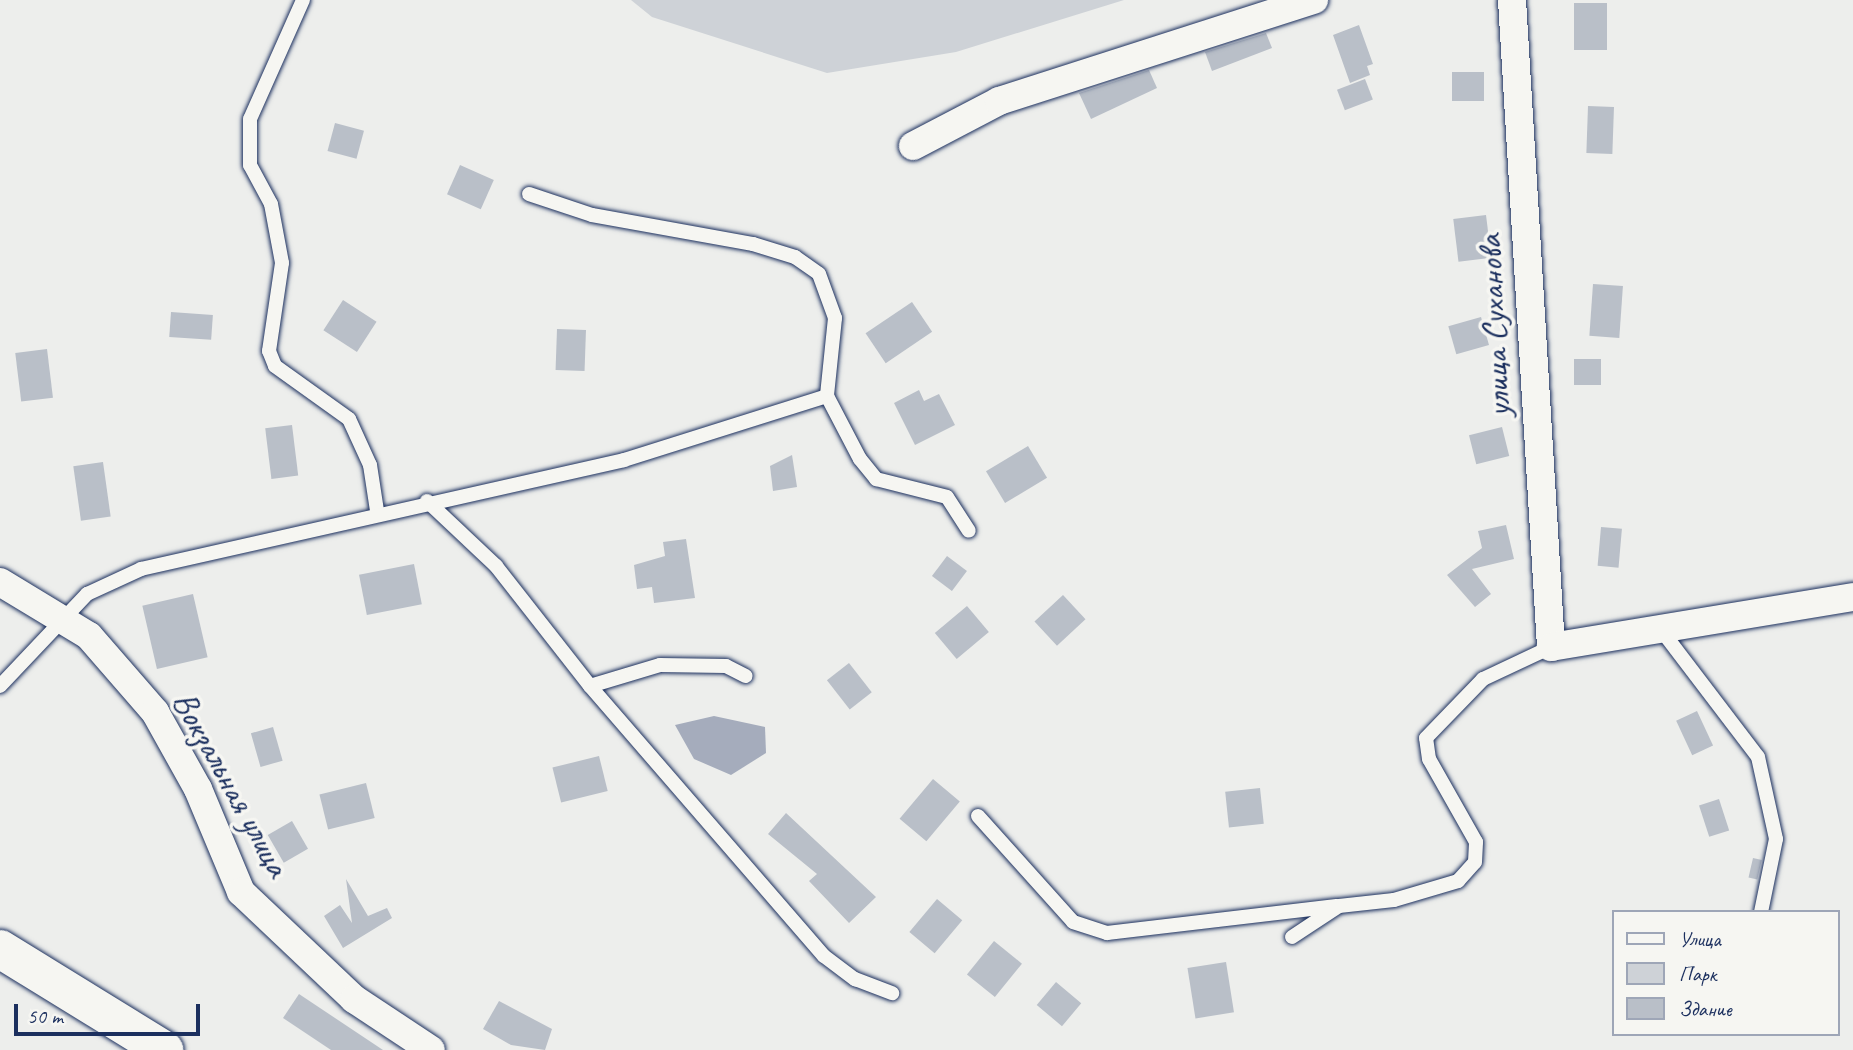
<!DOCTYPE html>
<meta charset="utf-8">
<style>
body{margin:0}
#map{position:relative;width:1853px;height:1050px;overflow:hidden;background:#edeeec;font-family:Caveat,sans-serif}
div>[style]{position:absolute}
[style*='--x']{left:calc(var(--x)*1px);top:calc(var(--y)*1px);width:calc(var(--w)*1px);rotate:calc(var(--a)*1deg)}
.green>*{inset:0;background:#ced2d7}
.water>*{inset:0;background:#a5acbc}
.building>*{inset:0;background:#b9bfc8;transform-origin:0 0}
.roads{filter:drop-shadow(0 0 2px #1b2f5e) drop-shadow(0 0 2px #1b2f5e)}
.lane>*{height:14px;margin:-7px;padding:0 7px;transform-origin:7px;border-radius:7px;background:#f6f6f2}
.street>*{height:28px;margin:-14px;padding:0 14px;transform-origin:14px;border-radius:14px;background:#f6f6f2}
.secondary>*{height:38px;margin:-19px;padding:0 19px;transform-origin:19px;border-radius:19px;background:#f6f6f2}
span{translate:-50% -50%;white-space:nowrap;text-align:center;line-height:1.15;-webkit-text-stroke:7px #f6f6f2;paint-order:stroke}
.street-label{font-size:35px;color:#1b2f5e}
.legend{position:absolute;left:1612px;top:910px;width:228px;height:126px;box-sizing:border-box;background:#f6f6f2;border:2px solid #9ea6b7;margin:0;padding:9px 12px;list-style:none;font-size:21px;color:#1b2f5e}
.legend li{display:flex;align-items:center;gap:14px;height:35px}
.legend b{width:35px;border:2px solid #9ea6b7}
.scale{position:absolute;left:14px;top:1004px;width:186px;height:32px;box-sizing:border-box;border:4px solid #1b2f5e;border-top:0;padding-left:9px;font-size:21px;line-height:24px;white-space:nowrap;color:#1b2f5e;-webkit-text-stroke:5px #f6f6f2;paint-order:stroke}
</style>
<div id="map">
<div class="green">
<i style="clip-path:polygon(631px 0,1124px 0,956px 52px,827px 73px,652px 17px)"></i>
</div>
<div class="water">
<i style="clip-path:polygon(714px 716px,765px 727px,766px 753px,731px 775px,694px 759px,675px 725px)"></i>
</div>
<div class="building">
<i style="left:1574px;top:3px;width:33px;height:47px"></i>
<i style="clip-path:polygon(1359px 25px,1373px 64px,1367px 66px,1370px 75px,1350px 83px,1333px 35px)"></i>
<i style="clip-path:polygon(1266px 33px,1272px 48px,1212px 71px,1205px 52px)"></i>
<i style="clip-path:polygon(1149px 70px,1157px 88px,1091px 119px,1079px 93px)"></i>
<i style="left:1452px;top:72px;width:32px;height:29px"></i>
<i style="left:1365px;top:79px;width:22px;height:30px;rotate:69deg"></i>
<i style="left:1588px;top:106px;width:26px;height:47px;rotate:2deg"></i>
<i style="left:335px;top:123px;width:30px;height:29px;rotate:15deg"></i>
<i style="left:460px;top:165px;width:37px;height:32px;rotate:24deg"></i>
<i style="left:1486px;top:215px;width:43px;height:33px;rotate:83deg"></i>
<i style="left:1593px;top:284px;width:30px;height:52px;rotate:4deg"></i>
<i style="left:343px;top:300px;width:40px;height:36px;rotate:33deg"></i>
<i style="left:912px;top:302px;width:36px;height:56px;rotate:56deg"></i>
<i style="left:171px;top:312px;width:42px;height:25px;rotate:4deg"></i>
<i style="left:1481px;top:317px;width:29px;height:34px;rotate:74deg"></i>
<i style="left:557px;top:329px;width:29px;height:41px;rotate:2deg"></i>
<i style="left:47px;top:349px;width:49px;height:32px;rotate:83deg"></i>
<i style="left:1574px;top:359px;width:27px;height:26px"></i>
<i style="clip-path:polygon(919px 390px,924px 401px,939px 394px,955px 425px,915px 445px,894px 403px)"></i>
<i style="left:292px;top:425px;width:51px;height:27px;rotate:83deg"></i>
<i style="left:1502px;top:427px;width:30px;height:34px;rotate:76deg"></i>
<i style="left:1028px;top:446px;width:37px;height:49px;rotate:59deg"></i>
<i style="clip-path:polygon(792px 455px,797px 487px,773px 491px,770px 466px)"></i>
<i style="left:103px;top:462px;width:55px;height:30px;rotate:82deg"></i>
<i style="clip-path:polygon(1506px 525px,1514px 559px,1472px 569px,1491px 594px,1475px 607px,1447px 575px,1482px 548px,1478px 531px)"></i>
<i style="left:1601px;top:527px;width:21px;height:39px;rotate:5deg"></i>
<i style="clip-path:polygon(686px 539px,695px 598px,654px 603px,652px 587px,637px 589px,634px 565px,665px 556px,663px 542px)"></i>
<i style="left:947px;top:556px;width:25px;height:25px;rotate:37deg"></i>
<i style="left:414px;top:564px;width:41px;height:56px;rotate:79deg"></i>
<i style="left:193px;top:594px;width:65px;height:52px;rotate:77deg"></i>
<i style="left:1063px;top:595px;width:33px;height:39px;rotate:47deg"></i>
<i style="left:967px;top:606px;width:34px;height:42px;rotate:50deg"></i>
<i style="left:849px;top:663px;width:37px;height:28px;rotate:52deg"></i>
<i style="left:1697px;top:711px;width:38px;height:23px;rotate:65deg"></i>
<i style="left:273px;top:727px;width:35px;height:23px;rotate:74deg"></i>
<i style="left:599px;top:756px;width:36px;height:48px;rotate:76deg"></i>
<i style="left:933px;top:779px;width:35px;height:52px;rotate:40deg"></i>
<i style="left:366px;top:783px;width:36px;height:48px;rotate:76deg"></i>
<i style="left:1260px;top:788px;width:36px;height:35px;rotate:84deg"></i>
<i style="left:1719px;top:799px;width:33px;height:21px;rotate:72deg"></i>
<i style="clip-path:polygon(786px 813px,876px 897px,849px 923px,809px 881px,817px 874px,768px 834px)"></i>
<i style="left:292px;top:821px;width:32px;height:28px;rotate:60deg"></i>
<i style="left:1753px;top:858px;width:9px;height:20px;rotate:13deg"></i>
<i style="clip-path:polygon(346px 879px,368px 916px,387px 908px,392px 918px,343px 948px,324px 916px,340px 905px,352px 923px)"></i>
<i style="left:937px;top:899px;width:33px;height:43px;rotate:40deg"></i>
<i style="left:994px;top:941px;width:36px;height:43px;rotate:39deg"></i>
<i style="left:1226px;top:962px;width:51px;height:39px;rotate:81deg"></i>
<i style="left:1056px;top:982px;width:33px;height:30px;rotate:40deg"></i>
<i style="clip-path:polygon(299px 994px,383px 1050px,331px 1050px,283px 1018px)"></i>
<i style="clip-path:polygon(499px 1001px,552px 1029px,545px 1050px,511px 1045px,483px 1029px)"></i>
</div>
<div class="roads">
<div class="lane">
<i style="--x:303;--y:0;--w:130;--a:114"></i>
<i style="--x:250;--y:119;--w:46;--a:90"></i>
<i style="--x:250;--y:165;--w:44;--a:61.7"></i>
<i style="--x:271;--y:204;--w:60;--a:79.4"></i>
<i style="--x:282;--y:263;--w:89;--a:98.4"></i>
<i style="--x:269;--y:351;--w:16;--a:68"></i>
<i style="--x:275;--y:366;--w:91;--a:35.6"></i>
<i style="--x:349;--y:419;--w:51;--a:65.5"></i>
<i style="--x:370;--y:465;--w:47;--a:81.3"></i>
<i style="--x:529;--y:194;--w:66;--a:18.4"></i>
<i style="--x:592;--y:215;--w:164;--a:10.2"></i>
<i style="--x:753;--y:244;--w:44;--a:17.2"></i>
<i style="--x:795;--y:257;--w:29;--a:35"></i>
<i style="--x:819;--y:274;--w:47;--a:70"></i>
<i style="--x:835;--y:318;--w:78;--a:95.9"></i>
<i style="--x:827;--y:396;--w:71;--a:62.4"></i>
<i style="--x:860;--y:459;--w:26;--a:51"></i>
<i style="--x:876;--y:479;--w:73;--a:14.2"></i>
<i style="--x:947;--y:497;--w:40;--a:57.1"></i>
<i style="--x:427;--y:501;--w:95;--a:43.3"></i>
<i style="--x:496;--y:566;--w:152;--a:51.9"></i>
<i style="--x:590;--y:686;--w:357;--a:49.1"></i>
<i style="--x:824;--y:956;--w:39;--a:37"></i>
<i style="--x:855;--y:979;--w:40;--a:21"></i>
<i style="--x:1659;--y:627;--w:163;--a:52.7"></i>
<i style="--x:1758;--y:757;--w:84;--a:77.6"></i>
<i style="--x:1776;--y:839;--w:75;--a:101.6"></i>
<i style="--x:0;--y:686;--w:127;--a:-46.6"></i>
<i style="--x:87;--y:594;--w:60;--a:-24.8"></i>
<i style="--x:141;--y:569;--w:495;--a:-12.7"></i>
<i style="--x:624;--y:460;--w:213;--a:-17.5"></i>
<i style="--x:590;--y:686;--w:73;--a:-16.7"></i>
<i style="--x:660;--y:665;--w:66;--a:0.9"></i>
<i style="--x:726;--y:666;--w:22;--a:27"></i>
<i style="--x:978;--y:816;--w:142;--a:48.1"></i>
<i style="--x:1073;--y:922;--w:36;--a:18"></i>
<i style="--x:1107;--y:933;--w:231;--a:-6.7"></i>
<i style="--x:1292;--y:937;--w:56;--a:-33.4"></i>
<i style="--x:1339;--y:906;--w:55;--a:-6.2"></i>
<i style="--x:1394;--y:900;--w:67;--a:-16.5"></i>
<i style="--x:1458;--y:881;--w:25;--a:-48"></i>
<i style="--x:1475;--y:862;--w:20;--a:-87"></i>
<i style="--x:1476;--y:842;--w:95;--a:-119.5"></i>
<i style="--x:1429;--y:759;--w:21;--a:-98"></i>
<i style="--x:1426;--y:738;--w:82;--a:-46"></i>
<i style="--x:1483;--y:679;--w:75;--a:-25.2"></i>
</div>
<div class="street">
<i style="--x:1512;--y:0;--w:648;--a:86.55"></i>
<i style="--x:1551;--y:647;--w:306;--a:-9.4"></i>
<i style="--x:913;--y:146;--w:97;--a:-27.6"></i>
<i style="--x:999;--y:101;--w:331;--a:-17.8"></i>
<i style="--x:0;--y:582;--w:104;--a:31.2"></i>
<i style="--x:89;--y:636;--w:101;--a:49"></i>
<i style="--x:155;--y:712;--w:88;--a:60.8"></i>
<i style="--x:198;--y:789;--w:112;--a:67.3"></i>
<i style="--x:241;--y:892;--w:156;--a:43.4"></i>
<i style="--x:354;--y:999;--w:92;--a:33.5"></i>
</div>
<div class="secondary">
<i style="--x:0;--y:949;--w:193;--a:31.6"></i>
</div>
</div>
<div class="street-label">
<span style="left:1494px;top:326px;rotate:-93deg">улица Суханова</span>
<span style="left:231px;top:784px;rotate:61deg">Вокзальная улица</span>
</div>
<ul class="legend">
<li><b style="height:9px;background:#f6f6f2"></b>Улица</li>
<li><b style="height:19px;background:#ced2d7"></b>Парк</li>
<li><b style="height:19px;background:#b9bfc8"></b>Здание</li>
</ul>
<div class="scale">50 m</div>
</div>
